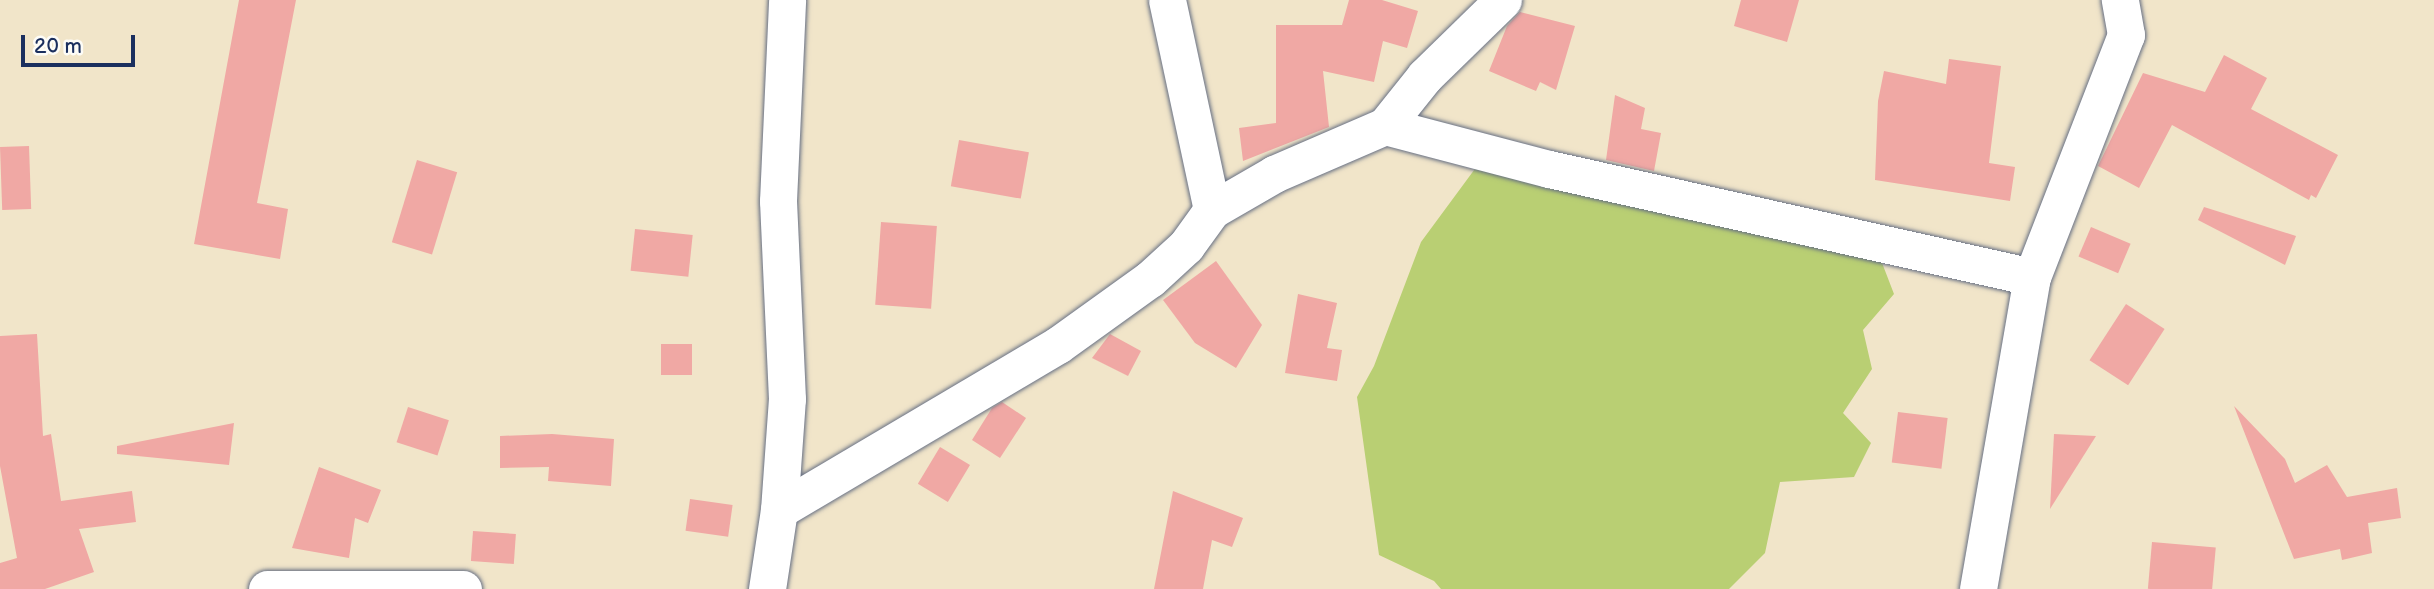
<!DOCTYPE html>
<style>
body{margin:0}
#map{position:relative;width:2434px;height:589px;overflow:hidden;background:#f1e5c9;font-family:"Balsamiq Sans",sans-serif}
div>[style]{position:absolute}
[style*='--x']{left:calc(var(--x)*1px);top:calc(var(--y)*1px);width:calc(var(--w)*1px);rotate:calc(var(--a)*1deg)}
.green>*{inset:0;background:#b9cf73}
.building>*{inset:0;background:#f0a8a4;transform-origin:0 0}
.roads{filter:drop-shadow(0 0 2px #666f83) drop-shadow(0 0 2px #666f83)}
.minor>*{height:37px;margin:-18.5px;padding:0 18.5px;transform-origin:18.5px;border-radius:18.5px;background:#fff}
span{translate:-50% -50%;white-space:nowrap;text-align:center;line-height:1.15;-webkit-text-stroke:5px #fdfcf7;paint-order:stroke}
.scale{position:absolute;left:21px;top:35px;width:114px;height:32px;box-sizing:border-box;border:4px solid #1b2f5e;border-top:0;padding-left:9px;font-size:21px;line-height:24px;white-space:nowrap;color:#1b2f5e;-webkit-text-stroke:5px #fdfcf7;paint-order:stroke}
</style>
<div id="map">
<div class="green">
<i style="clip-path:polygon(1480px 162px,1879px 255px,1894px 294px,1863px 330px,1872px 369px,1843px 413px,1871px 443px,1854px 477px,1780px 482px,1765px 553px,1729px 589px,1441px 589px,1434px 581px,1379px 555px,1357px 397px,1374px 366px,1421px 242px)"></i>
</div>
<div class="building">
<i style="clip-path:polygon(239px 0,296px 0,257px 203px,288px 209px,280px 259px,194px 244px)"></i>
<i style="clip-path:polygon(1349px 0,1382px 0,1418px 11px,1407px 48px,1383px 41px,1374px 82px,1323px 71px,1329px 127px,1243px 161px,1239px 128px,1276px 123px,1276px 25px,1342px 25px)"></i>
<i style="clip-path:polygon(1741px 0,1799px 0,1787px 42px,1734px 26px)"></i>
<i style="clip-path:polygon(1520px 12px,1575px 26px,1556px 90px,1540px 82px,1536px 91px,1489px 71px,1507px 26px)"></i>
<i style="clip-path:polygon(2224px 55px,2267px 78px,2251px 109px,2338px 155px,2316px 198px,2311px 195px,2309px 200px,2172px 125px,2139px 188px,2098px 166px,2143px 73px,2205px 92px)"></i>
<i style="clip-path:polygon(1949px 59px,2001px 66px,1989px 163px,2015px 167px,2010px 201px,1875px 180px,1878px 101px,1884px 71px,1946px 84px)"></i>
<i style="clip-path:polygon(1615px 95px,1645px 108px,1641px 129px,1661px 133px,1654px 171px,1606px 160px)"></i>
<i style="left:959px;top:140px;width:71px;height:47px;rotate:10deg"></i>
<i style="left:29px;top:146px;width:63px;height:29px;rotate:88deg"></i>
<i style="left:417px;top:160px;width:42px;height:86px;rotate:17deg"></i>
<i style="clip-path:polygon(2204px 207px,2296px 236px,2285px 265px,2198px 220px)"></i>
<i style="left:881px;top:222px;width:56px;height:83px;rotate:4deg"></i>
<i style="left:2091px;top:227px;width:43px;height:32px;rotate:23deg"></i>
<i style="left:635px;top:229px;width:58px;height:42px;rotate:6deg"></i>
<i style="clip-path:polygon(1216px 261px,1262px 325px,1236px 368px,1195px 343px,1163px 300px)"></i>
<i style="clip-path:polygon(1298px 294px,1337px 303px,1327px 348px,1342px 350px,1337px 381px,1285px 373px)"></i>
<i style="left:2126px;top:304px;width:46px;height:67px;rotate:33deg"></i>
<i style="clip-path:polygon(37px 334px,43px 436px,51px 434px,61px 501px,132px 491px,136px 522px,79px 529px,94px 572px,45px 589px,0 589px,0 563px,17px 558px,0 466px,0 336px)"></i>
<i style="clip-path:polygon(1110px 334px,1141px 351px,1128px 376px,1092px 358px)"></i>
<i style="left:661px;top:344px;width:31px;height:31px"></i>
<i style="clip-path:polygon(1002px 402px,1026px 418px,1000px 458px,972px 440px,992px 408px)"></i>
<i style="clip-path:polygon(2234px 406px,2285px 459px,2295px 483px,2327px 465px,2347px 497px,2397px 488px,2401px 518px,2368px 523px,2372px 553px,2342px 560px,2340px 549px,2294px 559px)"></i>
<i style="left:408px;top:407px;width:43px;height:37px;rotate:18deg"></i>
<i style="left:1898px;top:412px;width:50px;height:51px;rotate:7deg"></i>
<i style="clip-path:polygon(234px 423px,229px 465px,117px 454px,117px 446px)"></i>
<i style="clip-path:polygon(552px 434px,614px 439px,611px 486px,548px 481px,549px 467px,500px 468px,500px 436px)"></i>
<i style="clip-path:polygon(2054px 434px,2096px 436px,2050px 509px)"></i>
<i style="left:940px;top:447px;width:35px;height:43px;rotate:31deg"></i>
<i style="clip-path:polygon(319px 467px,381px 490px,368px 523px,355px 518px,349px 558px,292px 548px)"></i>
<i style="clip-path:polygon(1173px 491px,1243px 518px,1232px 547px,1212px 540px,1203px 589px,1154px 589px)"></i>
<i style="left:690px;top:499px;width:43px;height:32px;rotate:8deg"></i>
<i style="left:473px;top:531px;width:43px;height:30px;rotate:4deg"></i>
<i style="left:2152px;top:542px;width:64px;height:47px;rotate:5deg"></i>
</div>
<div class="roads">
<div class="minor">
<i style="--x:1167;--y:0;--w:215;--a:77.9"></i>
<i style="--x:1385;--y:126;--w:170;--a:14.7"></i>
<i style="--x:1549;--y:169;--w:495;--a:12.6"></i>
<i style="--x:779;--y:510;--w:324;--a:-30.6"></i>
<i style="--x:1058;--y:345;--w:113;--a:-35.7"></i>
<i style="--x:1150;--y:279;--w:49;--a:-42.5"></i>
<i style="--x:1186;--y:246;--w:44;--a:-54.2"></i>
<i style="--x:1212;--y:210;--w:72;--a:-30.1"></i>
<i style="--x:1274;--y:174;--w:121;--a:-23.4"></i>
<i style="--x:1385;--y:126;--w:64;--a:-51.3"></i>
<i style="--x:1425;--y:76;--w:109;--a:-44.3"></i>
<i style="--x:267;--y:589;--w:196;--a:0"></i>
<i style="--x:767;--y:589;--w:80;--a:-81.4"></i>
<i style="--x:779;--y:510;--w:111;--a:-85.9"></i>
<i style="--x:787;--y:399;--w:198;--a:-92.6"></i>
<i style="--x:778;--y:201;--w:201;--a:-87.4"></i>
<i style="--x:1978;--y:589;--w:317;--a:-80.2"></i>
<i style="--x:2032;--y:277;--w:260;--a:-68.8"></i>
<i style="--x:2126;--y:35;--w:36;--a:-100"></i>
</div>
</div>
<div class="scale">20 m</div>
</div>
